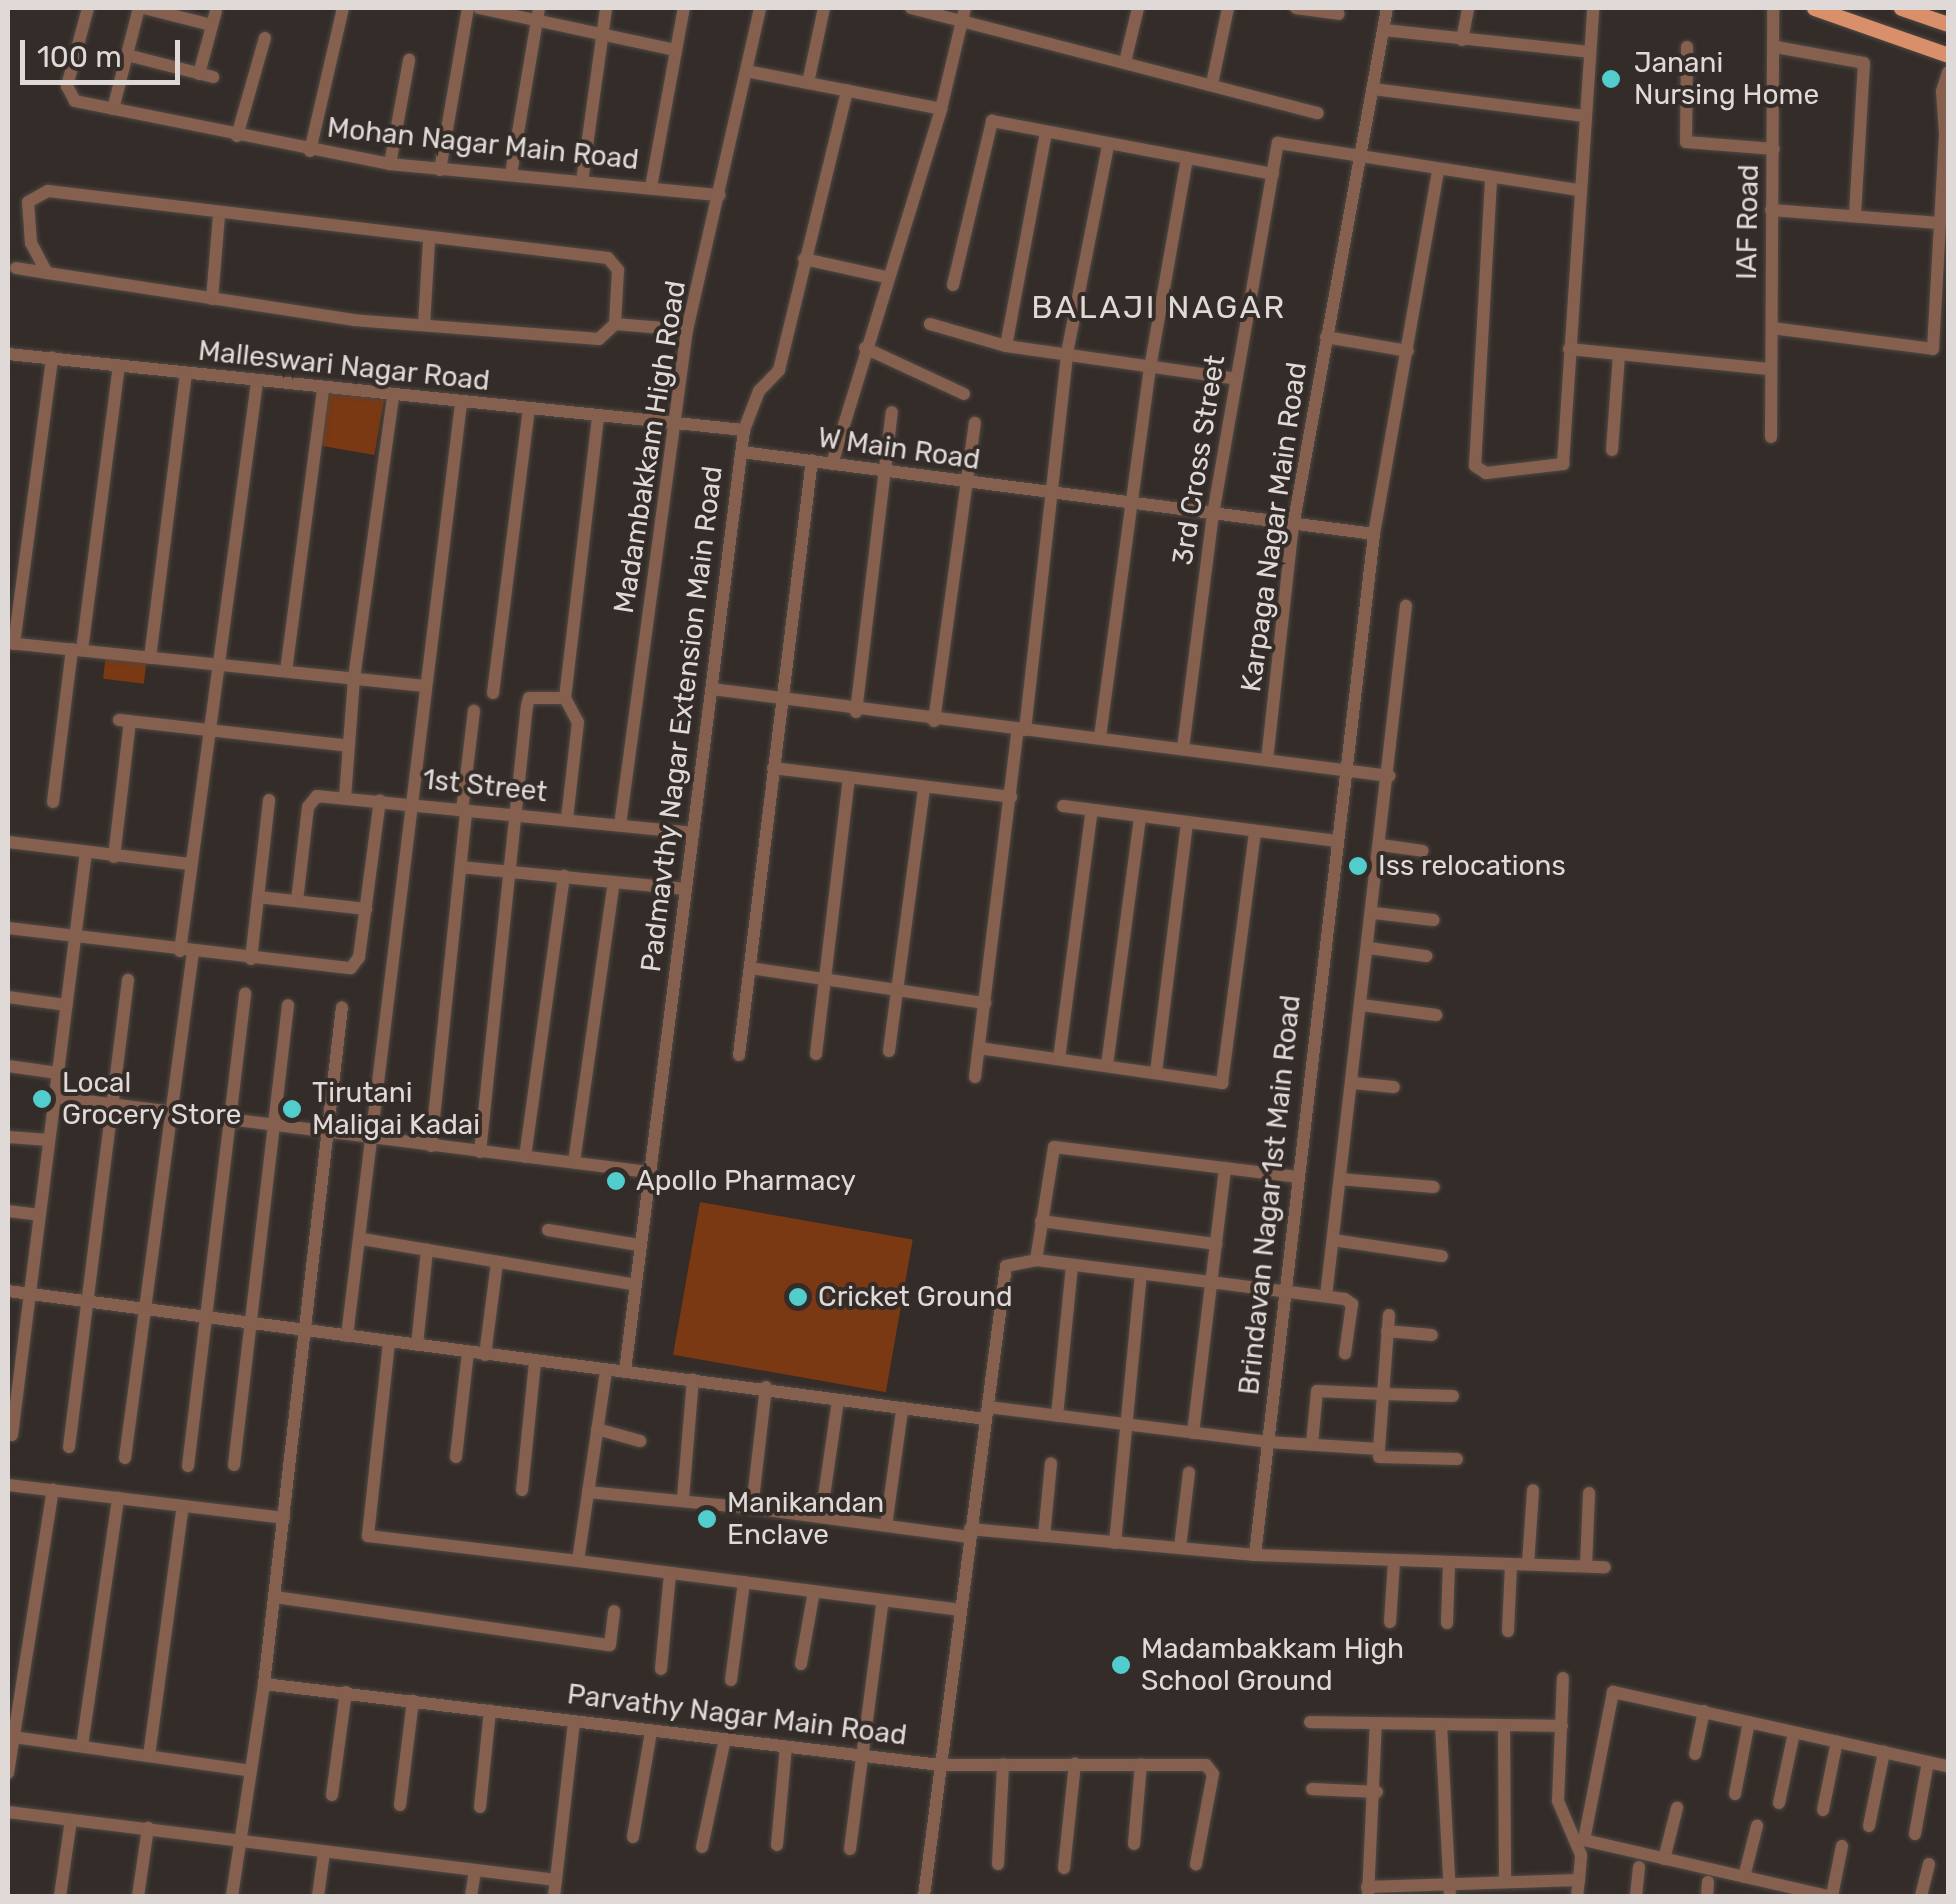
<!DOCTYPE html>
<style>
body{margin:0}
#map{position:relative;width:1956px;height:1904px;overflow:hidden;background:#342c28;font-family:Rubik,sans-serif}
div>[style]{position:absolute}
[style*='--x']{left:calc(var(--x)*1px);top:calc(var(--y)*1px);width:calc(var(--w)*1px);rotate:calc(var(--a)*1deg)}
.green>*{inset:0;background:#7a3813;transform-origin:0 0}
.roads{filter:drop-shadow(0 0 2px #4f4844) drop-shadow(0 0 2px #4f4844)}
.minor>*{height:12px;margin:-6px;padding:0 6px;transform-origin:6px;border-radius:6px;background:#85604e}
.major>*{height:15px;margin:-7.5px;padding:0 7.5px;transform-origin:7.5px;border-radius:7.5px;background:#da8f6b}
.dots>*{width:28px;height:28px;translate:-50% -50%;box-sizing:border-box;border:5px solid #342c28;border-radius:50%}
span{translate:-50% -50%;white-space:nowrap;text-align:center;line-height:1.15;-webkit-text-stroke:8px #342c28;paint-order:stroke}
.poi-label{font-size:28px;color:#dfd9d7}
.left{translate:0 -50%;text-align:left}
.street-label{font-size:28px;color:#dfd9d7}
.quarter-label{font-size:32px;color:#dfd9d7;letter-spacing:2.5px}
.frame{position:absolute;inset:0;border:10px solid #dfd9d7;pointer-events:none}
.scale{position:absolute;left:20px;top:40px;width:160px;height:45px;box-sizing:border-box;border:5px solid #dfd9d7;border-top:0;padding-left:12px;font-size:30px;line-height:35px;white-space:nowrap;color:#dfd9d7;-webkit-text-stroke:8px #342c28;paint-order:stroke}
</style>
<div id="map">
<div class="green">
<i style="left:328px;top:390px;width:57px;height:56px;rotate:10deg"></i>
<i style="left:106px;top:655px;width:41px;height:24px;rotate:7deg"></i>
<i style="left:700px;top:1202px;width:216px;height:155px;rotate:10deg"></i>
</div>
<div class="roads">
<div class="minor">
<i style="--x:88;--y:8;--w:81;--a:105.1"></i>
<i style="--x:67;--y:86;--w:17;--a:62"></i>
<i style="--x:75;--y:101;--w:321;--a:11.3"></i>
<i style="--x:390;--y:164;--w:331;--a:5.4"></i>
<i style="--x:144;--y:8;--w:69;--a:14.2"></i>
<i style="--x:479;--y:8;--w:200;--a:12.1"></i>
<i style="--x:911;--y:8;--w:420;--a:14.5"></i>
<i style="--x:1296;--y:8;--w:43;--a:7.9"></i>
<i style="--x:1384;--y:30;--w:206;--a:6.1"></i>
<i style="--x:1462;--y:40;--w:33;--a:-79"></i>
<i style="--x:1687;--y:47;--w:95;--a:90.6"></i>
<i style="--x:1686;--y:142;--w:88;--a:4.5"></i>
<i style="--x:1776;--y:47;--w:89;--a:10.3"></i>
<i style="--x:1864;--y:63;--w:150;--a:93.4"></i>
<i style="--x:127;--y:55;--w:89;--a:14.3"></i>
<i style="--x:1125;--y:62;--w:56;--a:-76.5"></i>
<i style="--x:746;--y:71;--w:199;--a:11"></i>
<i style="--x:941;--y:109;--w:104;--a:-76.6"></i>
<i style="--x:199;--y:74;--w:65;--a:-74.9"></i>
<i style="--x:808;--y:83;--w:77;--a:-78"></i>
<i style="--x:1212;--y:84;--w:78;--a:-78.1"></i>
<i style="--x:1373;--y:89;--w:213;--a:7.3"></i>
<i style="--x:113;--y:109;--w:104;--a:-75.6"></i>
<i style="--x:237;--y:136;--w:102;--a:-74.1"></i>
<i style="--x:310;--y:151;--w:147;--a:-77"></i>
<i style="--x:390;--y:164;--w:106;--a:-79.6"></i>
<i style="--x:440;--y:170;--w:164;--a:-80.2"></i>
<i style="--x:511;--y:174;--w:168;--a:-80.4"></i>
<i style="--x:1491;--y:180;--w:286;--a:93.2"></i>
<i style="--x:1475;--y:466;--w:13;--a:32"></i>
<i style="--x:1486;--y:473;--w:78;--a:-6.7"></i>
<i style="--x:1563;--y:464;--w:457;--a:-86.2"></i>
<i style="--x:582;--y:182;--w:176;--a:-82.1"></i>
<i style="--x:651;--y:187;--w:182;--a:-79.6"></i>
<i style="--x:1771;--y:210;--w:169;--a:4.4"></i>
<i style="--x:804;--y:259;--w:84;--a:12.4"></i>
<i style="--x:16;--y:268;--w:31;--a:9"></i>
<i style="--x:953;--y:285;--w:169;--a:-76.6"></i>
<i style="--x:992;--y:121;--w:286;--a:10.7"></i>
<i style="--x:212;--y:299;--w:84;--a:-85.2"></i>
<i style="--x:615;--y:324;--w:22;--a:137"></i>
<i style="--x:599;--y:339;--w:246;--a:-175.6"></i>
<i style="--x:354;--y:320;--w:311;--a:-171.3"></i>
<i style="--x:47;--y:273;--w:34;--a:-118"></i>
<i style="--x:31;--y:243;--w:41;--a:-94.2"></i>
<i style="--x:28;--y:202;--w:23;--a:-29"></i>
<i style="--x:48;--y:191;--w:564;--a:6.82"></i>
<i style="--x:608;--y:258;--w:16;--a:50"></i>
<i style="--x:618;--y:270;--w:54;--a:93.2"></i>
<i style="--x:615;--y:324;--w:72;--a:4.8"></i>
<i style="--x:930;--y:324;--w:79;--a:16.1"></i>
<i style="--x:1006;--y:346;--w:218;--a:-79.4"></i>
<i style="--x:424;--y:325;--w:84;--a:-86.6"></i>
<i style="--x:1772;--y:328;--w:162;--a:7.4"></i>
<i style="--x:1933;--y:349;--w:216;--a:-86.8"></i>
<i style="--x:1945;--y:133;--w:42;--a:-94.1"></i>
<i style="--x:1942;--y:91;--w:20;--a:-72"></i>
<i style="--x:1326;--y:337;--w:83;--a:9.7"></i>
<i style="--x:1006;--y:346;--w:233;--a:8.1"></i>
<i style="--x:865;--y:348;--w:109;--a:24.9"></i>
<i style="--x:1569;--y:349;--w:203;--a:5.7"></i>
<i style="--x:8;--y:354;--w:740;--a:5.9"></i>
<i style="--x:1771;--y:437;--w:429;--a:-89.7"></i>
<i style="--x:1612;--y:450;--w:96;--a:-85.8"></i>
<i style="--x:742;--y:452;--w:637;--a:7.39"></i>
<i style="--x:832;--y:464;--w:371;--a:-72.9"></i>
<i style="--x:8;--y:643;--w:418;--a:5.9"></i>
<i style="--x:14;--y:644;--w:289;--a:-82.4"></i>
<i style="--x:82;--y:650;--w:287;--a:-82.6"></i>
<i style="--x:150;--y:658;--w:285;--a:-82.8"></i>
<i style="--x:286;--y:671;--w:284;--a:-82.5"></i>
<i style="--x:712;--y:689;--w:683;--a:7.32"></i>
<i style="--x:493;--y:693;--w:286;--a:-82.8"></i>
<i style="--x:565;--y:698;--w:27;--a:62"></i>
<i style="--x:578;--y:722;--w:98;--a:96.5"></i>
<i style="--x:856;--y:712;--w:302;--a:-83.2"></i>
<i style="--x:119;--y:720;--w:231;--a:6.4"></i>
<i style="--x:934;--y:721;--w:301;--a:-82.2"></i>
<i style="--x:1025;--y:730;--w:379;--a:-83.6"></i>
<i style="--x:1067;--y:353;--w:211;--a:-78.8"></i>
<i style="--x:1100;--y:737;--w:372;--a:-82.3"></i>
<i style="--x:1150;--y:368;--w:212;--a:-80"></i>
<i style="--x:1183;--y:748;--w:236;--a:-82.7"></i>
<i style="--x:1213;--y:514;--w:377;--a:-80.1"></i>
<i style="--x:1278;--y:143;--w:305;--a:8.9"></i>
<i style="--x:1267;--y:760;--w:235;--a:-83.7"></i>
<i style="--x:1293;--y:526;--w:526;--a:-79.71"></i>
<i style="--x:773;--y:768;--w:240;--a:6.9"></i>
<i style="--x:345;--y:798;--w:120;--a:-85.7"></i>
<i style="--x:354;--y:678;--w:285;--a:-82.1"></i>
<i style="--x:53;--y:802;--w:154;--a:-82.9"></i>
<i style="--x:1063;--y:806;--w:276;--a:7.3"></i>
<i style="--x:462;--y:811;--w:101;--a:-83.2"></i>
<i style="--x:620;--y:825;--w:500;--a:-82.3"></i>
<i style="--x:687;--y:330;--w:330;--a:-77.2"></i>
<i style="--x:8;--y:842;--w:183;--a:6.9"></i>
<i style="--x:1381;--y:845;--w:42;--a:8.1"></i>
<i style="--x:114;--y:857;--w:137;--a:-83.3"></i>
<i style="--x:461;--y:867;--w:225;--a:5.6"></i>
<i style="--x:258;--y:897;--w:109;--a:6.3"></i>
<i style="--x:297;--y:901;--w:95;--a:-83.3"></i>
<i style="--x:308;--y:807;--w:14;--a:-51"></i>
<i style="--x:317;--y:796;--w:378;--a:5.6"></i>
<i style="--x:1374;--y:913;--w:60;--a:6.7"></i>
<i style="--x:8;--y:928;--w:345;--a:6.7"></i>
<i style="--x:351;--y:968;--w:14;--a:-54"></i>
<i style="--x:359;--y:957;--w:158;--a:-82.4"></i>
<i style="--x:1369;--y:948;--w:58;--a:8"></i>
<i style="--x:180;--y:951;--w:574;--a:-82.29"></i>
<i style="--x:251;--y:959;--w:160;--a:-83.5"></i>
<i style="--x:750;--y:968;--w:238;--a:8.5"></i>
<i style="--x:8;--y:997;--w:59;--a:7.9"></i>
<i style="--x:1362;--y:1005;--w:75;--a:7.7"></i>
<i style="--x:979;--y:1048;--w:246;--a:8.2"></i>
<i style="--x:1222;--y:1083;--w:252;--a:-82.5"></i>
<i style="--x:889;--y:1051;--w:264;--a:-82.4"></i>
<i style="--x:816;--y:1054;--w:278;--a:-83.2"></i>
<i style="--x:739;--y:1055;--w:599;--a:-83.01"></i>
<i style="--x:1059;--y:1059;--w:251;--a:-82.5"></i>
<i style="--x:1107;--y:1065;--w:250;--a:-82.4"></i>
<i style="--x:8;--y:1066;--w:50;--a:8"></i>
<i style="--x:1156;--y:1072;--w:251;--a:-82.9"></i>
<i style="--x:975;--y:1077;--w:351;--a:-83"></i>
<i style="--x:1353;--y:1083;--w:41;--a:5.6"></i>
<i style="--x:55;--y:1097;--w:598;--a:7.21"></i>
<i style="--x:8;--y:1137;--w:41;--a:4.2"></i>
<i style="--x:431;--y:1146;--w:337;--a:-84"></i>
<i style="--x:480;--y:1152;--w:448;--a:-84"></i>
<i style="--x:527;--y:706;--w:8;--a:-76"></i>
<i style="--x:529;--y:698;--w:36;--a:0"></i>
<i style="--x:565;--y:698;--w:284;--a:-83.3"></i>
<i style="--x:525;--y:1157;--w:284;--a:-82.1"></i>
<i style="--x:574;--y:1162;--w:283;--a:-81.9"></i>
<i style="--x:1340;--y:1179;--w:94;--a:4.9"></i>
<i style="--x:8;--y:1211;--w:32;--a:7"></i>
<i style="--x:1041;--y:1221;--w:177;--a:7.5"></i>
<i style="--x:548;--y:1230;--w:92;--a:9.4"></i>
<i style="--x:362;--y:1239;--w:278;--a:9.5"></i>
<i style="--x:1333;--y:1240;--w:110;--a:8.4"></i>
<i style="--x:1036;--y:1260;--w:114;--a:-80.9"></i>
<i style="--x:1054;--y:1147;--w:245;--a:7"></i>
<i style="--x:8;--y:1291;--w:986;--a:7.46"></i>
<i style="--x:1326;--y:1296;--w:695;--a:-83.39"></i>
<i style="--x:1389;--y:1315;--w:79;--a:94.3"></i>
<i style="--x:1383;--y:1394;--w:70;--a:1.6"></i>
<i style="--x:1387;--y:1331;--w:45;--a:5.1"></i>
<i style="--x:347;--y:1336;--w:940;--a:-83.03"></i>
<i style="--x:389;--y:1342;--w:195;--a:96.2"></i>
<i style="--x:368;--y:1536;--w:211;--a:6.8"></i>
<i style="--x:417;--y:1345;--w:96;--a:-84"></i>
<i style="--x:485;--y:1355;--w:94;--a:-82.6"></i>
<i style="--x:606;--y:1371;--w:192;--a:98.4"></i>
<i style="--x:578;--y:1561;--w:384;--a:7.3"></i>
<i style="--x:625;--y:1371;--w:948;--a:-82.79"></i>
<i style="--x:744;--y:430;--w:42;--a:-69"></i>
<i style="--x:759;--y:391;--w:29;--a:-46"></i>
<i style="--x:779;--y:370;--w:288;--a:-76.3"></i>
<i style="--x:766;--y:1387;--w:122;--a:96.6"></i>
<i style="--x:752;--y:1508;--w:219;--a:7.6"></i>
<i style="--x:988;--y:1407;--w:282;--a:7.1"></i>
<i style="--x:1268;--y:1442;--w:111;--a:3.6"></i>
<i style="--x:1379;--y:1449;--w:55;--a:-85.8"></i>
<i style="--x:1383;--y:1394;--w:66;--a:-177.4"></i>
<i style="--x:1317;--y:1391;--w:53;--a:95.4"></i>
<i style="--x:1057;--y:1416;--w:152;--a:-84.3"></i>
<i style="--x:597;--y:1429;--w:45;--a:15.6"></i>
<i style="--x:1193;--y:1433;--w:267;--a:-83.1"></i>
<i style="--x:12;--y:1435;--w:588;--a:-82.77"></i>
<i style="--x:69;--y:1447;--w:471;--a:-82.8"></i>
<i style="--x:456;--y:1457;--w:106;--a:-83.5"></i>
<i style="--x:1379;--y:1457;--w:78;--a:1.5"></i>
<i style="--x:125;--y:1458;--w:511;--a:-82.35"></i>
<i style="--x:234;--y:1465;--w:463;--a:-83.3"></i>
<i style="--x:188;--y:1466;--w:476;--a:-83.1"></i>
<i style="--x:8;--y:1485;--w:278;--a:6.8"></i>
<i style="--x:522;--y:1490;--w:130;--a:-84.2"></i>
<i style="--x:588;--y:1492;--w:165;--a:5.6"></i>
<i style="--x:683;--y:1498;--w:119;--a:-85.2"></i>
<i style="--x:821;--y:1517;--w:117;--a:-81.7"></i>
<i style="--x:886;--y:1526;--w:116;--a:-82.1"></i>
<i style="--x:970;--y:1529;--w:286;--a:5.2"></i>
<i style="--x:1255;--y:1555;--w:350;--a:2"></i>
<i style="--x:1044;--y:1536;--w:73;--a:-84.5"></i>
<i style="--x:1115;--y:1543;--w:271;--a:-84.5"></i>
<i style="--x:1180;--y:1547;--w:75;--a:-83.1"></i>
<i style="--x:1255;--y:1555;--w:1028;--a:-83.35"></i>
<i style="--x:1374;--y:534;--w:368;--a:-80"></i>
<i style="--x:1528;--y:1564;--w:74;--a:-86.1"></i>
<i style="--x:1586;--y:1566;--w:73;--a:-87.6"></i>
<i style="--x:275;--y:1597;--w:338;--a:8.2"></i>
<i style="--x:610;--y:1645;--w:34;--a:-83"></i>
<i style="--x:1390;--y:1622;--w:61;--a:-86.2"></i>
<i style="--x:1447;--y:1623;--w:60;--a:-88.1"></i>
<i style="--x:1508;--y:1631;--w:67;--a:-87.4"></i>
<i style="--x:801;--y:1664;--w:74;--a:-79.9"></i>
<i style="--x:661;--y:1669;--w:95;--a:-84.6"></i>
<i style="--x:731;--y:1680;--w:99;--a:-82.4"></i>
<i style="--x:264;--y:1684;--w:681;--a:6.83"></i>
<i style="--x:940;--y:1765;--w:266;--a:0"></i>
<i style="--x:1206;--y:1765;--w:11;--a:52"></i>
<i style="--x:1213;--y:1774;--w:92;--a:100.7"></i>
<i style="--x:1310;--y:1722;--w:252;--a:0.9"></i>
<i style="--x:1441;--y:1724;--w:172;--a:87"></i>
<i style="--x:1504;--y:1726;--w:152;--a:89.6"></i>
<i style="--x:13;--y:1737;--w:240;--a:8.1"></i>
<i style="--x:82;--y:1746;--w:251;--a:-81.7"></i>
<i style="--x:1695;--y:1754;--w:44;--a:-78.2"></i>
<i style="--x:149;--y:1756;--w:252;--a:-82.3"></i>
<i style="--x:8;--y:1773;--w:287;--a:-81"></i>
<i style="--x:1312;--y:1789;--w:65;--a:2.6"></i>
<i style="--x:1735;--y:1794;--w:73;--a:-79"></i>
<i style="--x:332;--y:1795;--w:104;--a:-82.3"></i>
<i style="--x:1779;--y:1803;--w:72;--a:-77.9"></i>
<i style="--x:400;--y:1805;--w:105;--a:-82.9"></i>
<i style="--x:480;--y:1807;--w:97;--a:-84.1"></i>
<i style="--x:1823;--y:1810;--w:70;--a:-78.5"></i>
<i style="--x:8;--y:1812;--w:552;--a:7.07"></i>
<i style="--x:556;--y:1880;--w:160;--a:-83.5"></i>
<i style="--x:1869;--y:1826;--w:76;--a:-78.5"></i>
<i style="--x:1915;--y:1834;--w:73;--a:-79.8"></i>
<i style="--x:633;--y:1837;--w:107;--a:-80.3"></i>
<i style="--x:1134;--y:1844;--w:80;--a:-85"></i>
<i style="--x:777;--y:1845;--w:99;--a:-84.8"></i>
<i style="--x:702;--y:1847;--w:110;--a:-78"></i>
<i style="--x:850;--y:1849;--w:251;--a:-82.5"></i>
<i style="--x:1664;--y:1859;--w:53;--a:-75.7"></i>
<i style="--x:998;--y:1864;--w:100;--a:-87.1"></i>
<i style="--x:1064;--y:1868;--w:105;--a:-84"></i>
<i style="--x:1744;--y:1877;--w:53;--a:-75.7"></i>
<i style="--x:1367;--y:1887;--w:212;--a:-1.9"></i>
<i style="--x:1579;--y:1880;--w:25;--a:-85"></i>
<i style="--x:1581;--y:1855;--w:59;--a:-113.1"></i>
<i style="--x:1558;--y:1801;--w:123;--a:-87.7"></i>
<i style="--x:60;--y:1896;--w:77;--a:-81.8"></i>
<i style="--x:138;--y:1896;--w:69;--a:-81.6"></i>
<i style="--x:232;--y:1896;--w:214;--a:-81.4"></i>
<i style="--x:264;--y:1684;--w:681;--a:-83.43"></i>
<i style="--x:318;--y:1896;--w:43;--a:-82.1"></i>
<i style="--x:471;--y:1896;--w:25;--a:-81"></i>
<i style="--x:554;--y:1896;--w:16;--a:-83"></i>
<i style="--x:924;--y:1896;--w:635;--a:-82.58"></i>
<i style="--x:1006;--y:1266;--w:31;--a:-11"></i>
<i style="--x:1036;--y:1260;--w:311;--a:7.2"></i>
<i style="--x:1345;--y:1299;--w:9;--a:36"></i>
<i style="--x:1352;--y:1304;--w:50;--a:98"></i>
<i style="--x:1368;--y:1896;--w:173;--a:-87.4"></i>
<i style="--x:1577;--y:1896;--w:16;--a:-83"></i>
<i style="--x:1636;--y:1896;--w:29;--a:-84"></i>
<i style="--x:1707;--y:1896;--w:14;--a:-86"></i>
<i style="--x:1828;--y:1896;--w:250;--a:-167.1"></i>
<i style="--x:1584;--y:1840;--w:151;--a:-78.9"></i>
<i style="--x:1613;--y:1692;--w:343;--a:12.5"></i>
<i style="--x:1832;--y:1896;--w:51;--a:-78.7"></i>
<i style="--x:1921;--y:1896;--w:33;--a:-76"></i>
</div>
<div class="major">
<i style="--x:1814;--y:8;--w:142;--a:19.3"></i>
<i style="--x:1901;--y:8;--w:50;--a:18.8"></i>
</div>
</div>
<div class="dots">
<i style="left:1611px;top:79px;background:#52cdce"></i>
<i style="left:1358px;top:866px;background:#52cdce"></i>
<i style="left:42px;top:1099px;background:#52cdce"></i>
<i style="left:292px;top:1109px;background:#52cdce"></i>
<i style="left:616px;top:1181px;background:#52cdce"></i>
<i style="left:798px;top:1297px;background:#52cdce"></i>
<i style="left:707px;top:1519px;background:#52cdce"></i>
<i style="left:1121px;top:1665px;background:#52cdce"></i>
</div>
<div class="poi-label">
<span class="left" style="left:1634px;top:79px">Janani<br>Nursing Home</span>
<span class="left" style="left:1378px;top:866px">Iss relocations</span>
<span class="left" style="left:62px;top:1099px">Local<br>Grocery Store</span>
<span class="left" style="left:312px;top:1109px">Tirutani<br>Maligai Kadai</span>
<span class="left" style="left:636px;top:1181px">Apollo Pharmacy</span>
<span class="left" style="left:818px;top:1297px">Cricket Ground</span>
<span class="left" style="left:727px;top:1519px">Manikandan<br>Enclave</span>
<span class="left" style="left:1141px;top:1665px">Madambakkam High<br>School Ground</span>
</div>
<div class="street-label">
<span style="left:483px;top:144px;rotate:6deg">Mohan Nagar Main Road</span>
<span style="left:1748px;top:222px;rotate:-89deg">IAF Road</span>
<span style="left:344px;top:366px;rotate:6deg">Malleswari Nagar Road</span>
<span style="left:650px;top:447px;rotate:-81deg">Madambakkam High Road</span>
<span style="left:899px;top:449px;rotate:8deg">W Main Road</span>
<span style="left:1199px;top:460px;rotate:-81deg">3rd Cross Street</span>
<span style="left:1274px;top:527px;rotate:-82deg">Karpaga Nagar Main Road</span>
<span style="left:682px;top:719px;rotate:-83deg">Padmavthy Nagar Extension Main Road</span>
<span style="left:485px;top:786px;rotate:6deg">1st Street</span>
<span style="left:1270px;top:1195px;rotate:-84deg">Brindavan Nagar 1st Main Road</span>
<span style="left:737px;top:1715px;rotate:7deg">Parvathy Nagar Main Road</span>
</div>
<div class="quarter-label">
<span style="left:1159px;top:307px">BALAJI NAGAR</span>
</div>
<div class="frame"></div>
<div class="scale">100 m</div>
</div>
